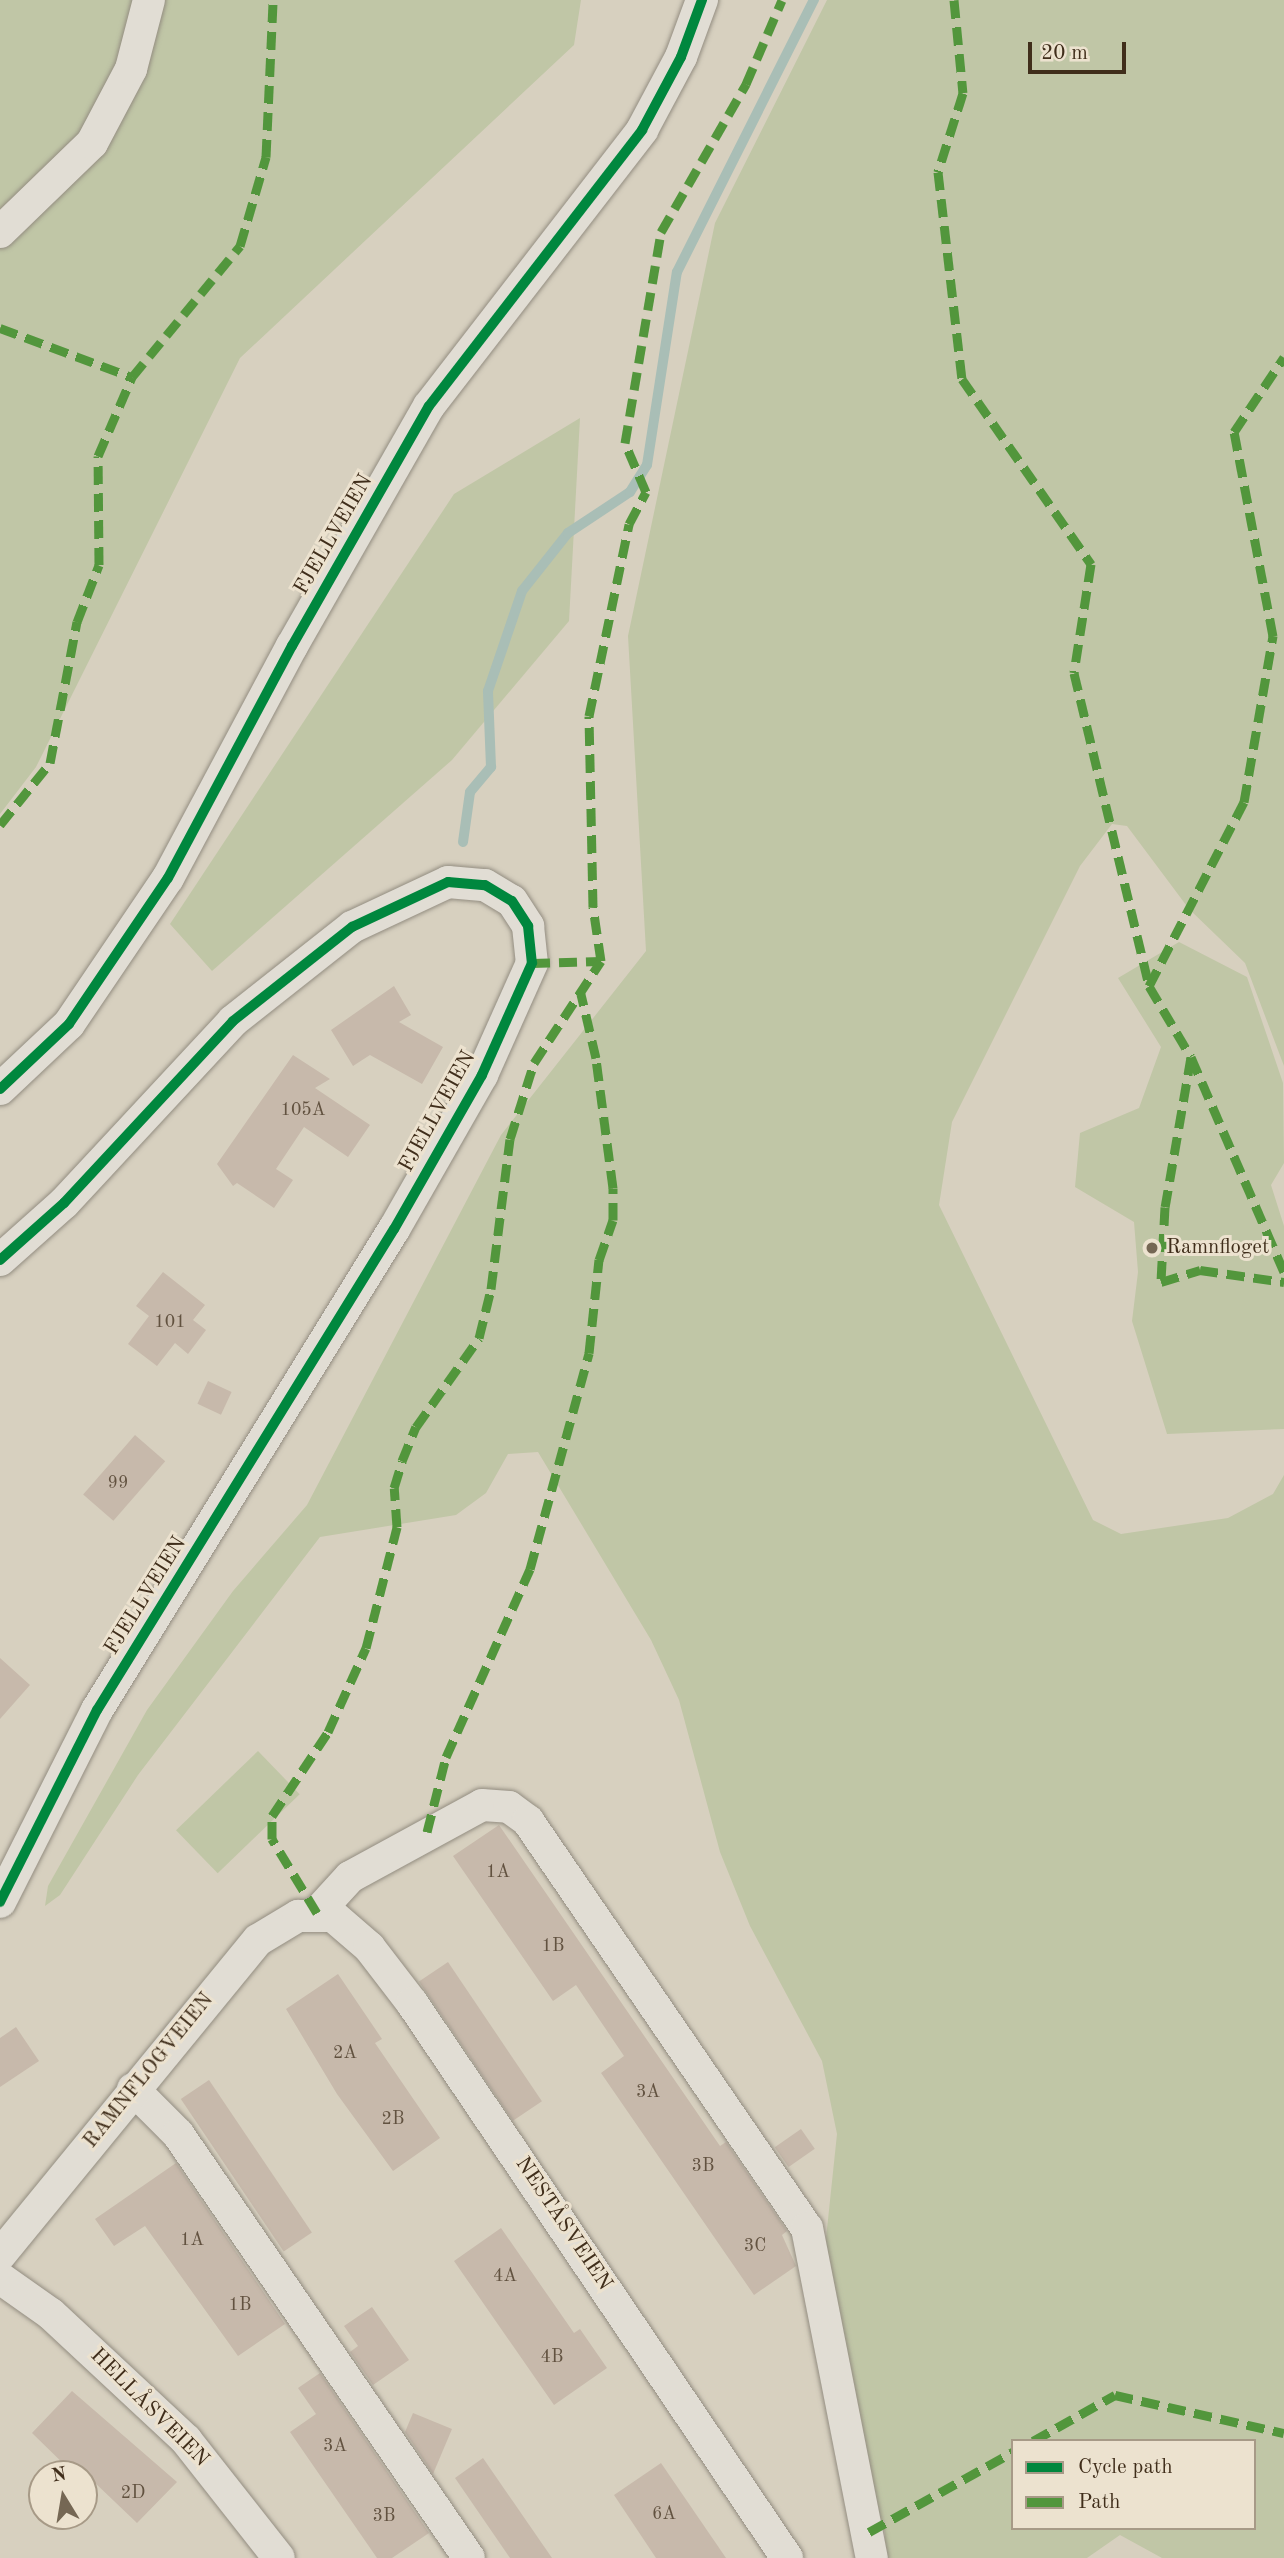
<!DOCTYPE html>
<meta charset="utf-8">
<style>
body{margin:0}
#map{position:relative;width:1284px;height:2558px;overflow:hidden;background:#d7d0bf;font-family:"Old Standard TT",serif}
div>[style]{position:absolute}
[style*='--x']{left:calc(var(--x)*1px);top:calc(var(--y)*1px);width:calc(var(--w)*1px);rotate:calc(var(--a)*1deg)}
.green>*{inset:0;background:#c0c6a6;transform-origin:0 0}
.stream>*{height:10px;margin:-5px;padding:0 5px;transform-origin:5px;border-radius:5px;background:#a9beb6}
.building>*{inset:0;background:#c7b9ab;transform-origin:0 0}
.roads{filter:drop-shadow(0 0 2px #938d81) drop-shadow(0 0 2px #938d81)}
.minor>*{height:32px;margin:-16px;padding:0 16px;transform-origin:16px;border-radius:16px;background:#e1ddd4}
.quiet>*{height:9px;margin-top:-4.5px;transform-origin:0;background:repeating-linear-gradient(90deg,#52963c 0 18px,transparent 0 27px)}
.cycleway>*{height:10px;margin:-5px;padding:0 5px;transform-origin:5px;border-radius:5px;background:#00873e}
.dots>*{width:19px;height:19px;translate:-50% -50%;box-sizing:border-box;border:4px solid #ece2cf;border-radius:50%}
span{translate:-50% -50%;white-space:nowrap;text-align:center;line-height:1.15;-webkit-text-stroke:6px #ece2cf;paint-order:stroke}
.number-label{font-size:18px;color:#625240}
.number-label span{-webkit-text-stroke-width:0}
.street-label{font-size:21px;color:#402e1b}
.poi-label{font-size:21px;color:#402e1b}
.left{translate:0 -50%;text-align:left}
.legend{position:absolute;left:1011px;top:2439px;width:245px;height:91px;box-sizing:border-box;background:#ece2cf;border:2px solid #a79a87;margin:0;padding:9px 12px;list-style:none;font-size:21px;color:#402e1b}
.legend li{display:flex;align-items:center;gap:14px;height:35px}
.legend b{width:35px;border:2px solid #a79a87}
.north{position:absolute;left:28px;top:2460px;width:70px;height:70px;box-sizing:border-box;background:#ece2cf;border:2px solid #a79a87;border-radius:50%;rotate:349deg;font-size:19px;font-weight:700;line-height:28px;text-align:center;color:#402e1b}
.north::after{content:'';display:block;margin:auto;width:24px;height:32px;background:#756754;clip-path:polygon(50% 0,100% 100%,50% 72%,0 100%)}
.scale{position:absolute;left:1028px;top:42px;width:98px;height:32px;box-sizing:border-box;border:4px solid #402e1b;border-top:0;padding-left:9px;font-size:21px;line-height:24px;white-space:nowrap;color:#402e1b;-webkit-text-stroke:5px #ece2cf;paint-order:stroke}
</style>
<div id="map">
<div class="green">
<i style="clip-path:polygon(0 0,581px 0,574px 45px,240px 358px,36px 767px,0 814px)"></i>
<i style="clip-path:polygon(evenodd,827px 0,1284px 0,1284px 1066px,1245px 963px,1189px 909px,1127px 826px,1112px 824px,1080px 866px,952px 1122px,939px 1205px,1093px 1520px,1121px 1534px,1228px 1518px,1273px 1494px,1284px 1475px,1284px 2558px,1162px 2558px,1120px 2535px,1087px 2558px,885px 2558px,885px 2533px,869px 2483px,825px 2248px,837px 2134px,822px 2061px,750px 1926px,720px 1852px,679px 1700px,651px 1640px,538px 1452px,508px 1454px,486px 1493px,456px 1515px,320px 1537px,138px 1775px,60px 1895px,45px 1906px,48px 1886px,147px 1710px,233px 1591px,307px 1505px,501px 1135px,646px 951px,628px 636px,715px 223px,827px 0,1013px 2441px,1254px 2441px,1254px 2528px,1013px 2528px,1013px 2441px)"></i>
<i style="clip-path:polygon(580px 418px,569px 621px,452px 760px,212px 971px,170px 924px,454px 494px)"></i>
<i style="clip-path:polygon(1179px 942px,1247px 977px,1283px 1083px,1284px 1163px,1271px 1185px,1284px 1226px,1284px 1429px,1167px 1434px,1132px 1321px,1138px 1272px,1134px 1222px,1075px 1187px,1080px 1133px,1139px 1108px,1161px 1047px,1118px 978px)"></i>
<i style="left:258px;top:1751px;width:60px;height:114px;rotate:46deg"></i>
</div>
<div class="stream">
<i style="--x:463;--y:842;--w:50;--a:-82"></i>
<i style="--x:470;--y:792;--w:33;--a:-50"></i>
<i style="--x:491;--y:767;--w:76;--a:-92.3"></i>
<i style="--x:488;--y:691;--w:106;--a:-71.2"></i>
<i style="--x:522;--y:591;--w:74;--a:-51.6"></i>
<i style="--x:568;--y:533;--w:74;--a:-33.5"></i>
<i style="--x:630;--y:492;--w:32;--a:-58"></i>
<i style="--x:647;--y:465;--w:195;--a:-81.2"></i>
<i style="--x:677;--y:272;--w:305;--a:-63.3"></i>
</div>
<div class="building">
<i style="clip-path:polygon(394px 986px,411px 1015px,399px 1022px,443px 1047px,422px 1084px,370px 1055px,353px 1066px,331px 1030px)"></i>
<i style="clip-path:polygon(293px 1055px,330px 1079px,315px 1088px,370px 1125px,348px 1157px,304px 1127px,276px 1169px,293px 1180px,274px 1208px,237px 1183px,233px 1186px,217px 1164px)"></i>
<i style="clip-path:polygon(163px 1272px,205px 1305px,193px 1320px,206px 1330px,188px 1354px,175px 1343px,157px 1366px,128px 1344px,149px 1316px,136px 1306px)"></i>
<i style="left:208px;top:1381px;width:26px;height:25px;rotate:25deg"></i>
<i style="left:135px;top:1435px;width:40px;height:79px;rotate:41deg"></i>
<i style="clip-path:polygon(0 1658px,30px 1685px,0 1719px)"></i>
<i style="clip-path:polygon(499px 1825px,720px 2146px,726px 2142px,787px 2231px,782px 2235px,796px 2266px,754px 2295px,601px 2073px,624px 2056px,576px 1985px,553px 2001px,453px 1856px)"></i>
<i style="left:448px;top:1962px;width:168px;height:35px;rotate:56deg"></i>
<i style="clip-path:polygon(338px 1974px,382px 2039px,375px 2043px,440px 2138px,393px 2171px,337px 2094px,286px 2009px)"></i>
<i style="clip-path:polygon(16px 2027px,39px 2061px,0 2087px,0 2038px)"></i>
<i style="left:209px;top:2080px;width:184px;height:34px;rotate:56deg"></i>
<i style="left:801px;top:2129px;width:24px;height:32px;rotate:55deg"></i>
<i style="clip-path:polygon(176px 2163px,285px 2324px,238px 2356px,145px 2226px,114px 2246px,95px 2219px)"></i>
<i style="clip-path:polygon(501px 2228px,574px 2333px,580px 2329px,607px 2368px,554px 2405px,454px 2261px)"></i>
<i style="clip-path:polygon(372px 2307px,409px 2360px,373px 2385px,350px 2352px,358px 2346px,344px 2326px)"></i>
<i style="clip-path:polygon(320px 2373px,429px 2533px,392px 2558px,377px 2558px,290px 2432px,316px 2414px,298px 2388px)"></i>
<i style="clip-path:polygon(72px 2391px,177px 2482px,137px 2523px,92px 2480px,86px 2486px,84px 2474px,74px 2474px,32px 2433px)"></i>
<i style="clip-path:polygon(413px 2413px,452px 2429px,433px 2474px,405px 2432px)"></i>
<i style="clip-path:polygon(483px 2458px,552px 2558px,510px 2558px,455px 2478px)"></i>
<i style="clip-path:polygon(661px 2463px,726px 2558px,656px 2558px,614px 2495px)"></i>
</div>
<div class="roads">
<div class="minor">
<i style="--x:0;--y:232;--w:128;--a:-44.1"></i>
<i style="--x:92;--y:143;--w:84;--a:-62.2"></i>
<i style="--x:131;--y:69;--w:71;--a:-75.4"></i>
<i style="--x:0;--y:1089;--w:95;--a:-43.3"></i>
<i style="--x:69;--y:1024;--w:176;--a:-55.9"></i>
<i style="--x:168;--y:878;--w:263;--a:-61.9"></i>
<i style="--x:292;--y:646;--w:276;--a:-60.3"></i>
<i style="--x:429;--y:406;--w:349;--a:-52.3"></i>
<i style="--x:642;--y:130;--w:83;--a:-61.9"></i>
<i style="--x:681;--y:57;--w:61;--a:-69.8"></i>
<i style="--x:0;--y:1260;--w:86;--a:-41.7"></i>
<i style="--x:64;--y:1203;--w:248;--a:-47.1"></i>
<i style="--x:233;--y:1021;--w:152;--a:-38.3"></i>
<i style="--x:352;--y:927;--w:106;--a:-25.1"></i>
<i style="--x:448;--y:882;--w:37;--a:5"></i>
<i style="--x:485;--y:885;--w:31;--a:31"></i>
<i style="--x:512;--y:901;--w:30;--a:57"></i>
<i style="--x:528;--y:926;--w:37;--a:84"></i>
<i style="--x:532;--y:963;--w:123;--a:114.1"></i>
<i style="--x:482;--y:1075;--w:177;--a:119.7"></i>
<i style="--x:394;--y:1229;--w:565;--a:121.69"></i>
<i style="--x:97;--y:1710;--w:215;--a:116.8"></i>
<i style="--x:317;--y:1913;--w:49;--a:-47.5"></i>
<i style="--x:350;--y:1877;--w:150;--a:-28.6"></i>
<i style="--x:482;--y:1805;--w:27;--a:4"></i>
<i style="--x:509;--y:1807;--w:24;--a:36"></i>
<i style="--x:528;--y:1821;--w:493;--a:55.6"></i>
<i style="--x:807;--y:2228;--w:336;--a:78.9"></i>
<i style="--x:133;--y:2089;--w:64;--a:45"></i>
<i style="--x:178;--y:2134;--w:514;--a:55.54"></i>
<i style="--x:0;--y:2255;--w:407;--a:-50.7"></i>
<i style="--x:258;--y:1940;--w:47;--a:-31"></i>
<i style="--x:298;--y:1916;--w:35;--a:0"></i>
<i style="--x:333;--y:1916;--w:48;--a:40.7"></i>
<i style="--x:369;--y:1947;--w:71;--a:52.5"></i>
<i style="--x:412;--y:2003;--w:670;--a:55.95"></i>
<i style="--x:0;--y:2278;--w:62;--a:35.2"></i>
<i style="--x:51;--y:2314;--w:185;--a:43"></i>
<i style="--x:186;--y:2440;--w:150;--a:51.8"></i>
</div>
</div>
<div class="quiet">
<i style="--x:954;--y:0;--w:93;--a:84.5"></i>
<i style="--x:963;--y:93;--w:83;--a:107.6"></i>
<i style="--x:938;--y:172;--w:208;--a:83.4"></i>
<i style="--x:962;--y:379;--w:226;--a:55.1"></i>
<i style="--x:1091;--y:564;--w:110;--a:98.9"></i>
<i style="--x:1074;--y:673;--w:322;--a:76.5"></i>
<i style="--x:1149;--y:986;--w:82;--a:59.4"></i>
<i style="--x:1191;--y:1057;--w:152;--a:99.8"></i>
<i style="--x:1165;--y:1207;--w:75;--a:93.1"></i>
<i style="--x:1161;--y:1282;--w:41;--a:-17.1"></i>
<i style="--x:1200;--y:1270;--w:85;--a:8.1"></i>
<i style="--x:0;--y:328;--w:141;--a:20.4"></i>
<i style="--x:0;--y:825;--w:80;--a:-51.1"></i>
<i style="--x:50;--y:763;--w:144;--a:-79.2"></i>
<i style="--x:77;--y:622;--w:61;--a:-68.9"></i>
<i style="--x:99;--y:565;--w:109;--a:-90.5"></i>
<i style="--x:98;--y:456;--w:86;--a:-66.7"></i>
<i style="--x:132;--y:377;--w:170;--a:-50.5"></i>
<i style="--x:240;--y:246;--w:93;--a:-73.7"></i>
<i style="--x:266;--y:157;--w:157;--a:-87.4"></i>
<i style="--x:532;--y:963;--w:69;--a:-1.7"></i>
<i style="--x:1149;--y:986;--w:207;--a:-62.7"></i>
<i style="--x:1244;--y:802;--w:169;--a:-80.1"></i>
<i style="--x:1273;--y:636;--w:208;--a:-100.8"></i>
<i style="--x:1234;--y:432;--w:90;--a:-56.3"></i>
<i style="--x:1191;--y:1057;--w:234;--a:66.6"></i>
<i style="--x:427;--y:1832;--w:77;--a:-75.8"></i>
<i style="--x:446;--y:1757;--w:206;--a:-65.9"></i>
<i style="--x:530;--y:1569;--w:224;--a:-74.7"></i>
<i style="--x:589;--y:1353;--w:94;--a:-83.9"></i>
<i style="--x:599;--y:1260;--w:42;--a:-70.7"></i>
<i style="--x:613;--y:1220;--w:32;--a:-90"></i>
<i style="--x:613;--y:1188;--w:131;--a:-97.5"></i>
<i style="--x:596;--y:1058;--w:66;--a:-103.2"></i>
<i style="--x:317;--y:1913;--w:87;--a:-121.3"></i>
<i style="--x:272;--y:1839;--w:23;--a:-90"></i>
<i style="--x:272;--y:1816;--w:101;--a:-56.3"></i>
<i style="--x:328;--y:1732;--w:92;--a:-65.7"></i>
<i style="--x:366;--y:1648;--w:125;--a:-75.6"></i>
<i style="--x:397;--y:1527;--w:39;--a:-94"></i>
<i style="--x:394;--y:1488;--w:28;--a:-73"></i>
<i style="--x:402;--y:1461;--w:37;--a:-68"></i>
<i style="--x:416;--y:1427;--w:109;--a:-54.7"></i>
<i style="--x:479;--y:1338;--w:50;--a:-76.2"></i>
<i style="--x:491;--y:1289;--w:151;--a:-82.8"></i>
<i style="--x:510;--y:1139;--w:80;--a:-72.5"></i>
<i style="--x:534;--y:1063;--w:122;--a:-56.7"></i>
<i style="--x:601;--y:961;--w:55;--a:-98.4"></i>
<i style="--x:593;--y:907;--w:191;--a:-91.2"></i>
<i style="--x:589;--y:716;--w:196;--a:-78.2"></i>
<i style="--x:629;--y:524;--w:36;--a:-62"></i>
<i style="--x:646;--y:492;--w:53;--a:-113.2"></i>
<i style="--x:625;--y:443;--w:214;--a:-80.3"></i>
<i style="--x:661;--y:232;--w:171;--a:-60.1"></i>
<i style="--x:746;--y:84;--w:91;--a:-66.8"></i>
<i style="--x:1033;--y:2441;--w:94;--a:-29.3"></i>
<i style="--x:1115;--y:2395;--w:173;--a:12.7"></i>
<i style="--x:869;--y:2532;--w:165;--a:-29.1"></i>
</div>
<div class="cycleway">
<i style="--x:0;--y:1089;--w:95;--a:-43.3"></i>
<i style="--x:69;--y:1024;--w:176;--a:-55.9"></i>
<i style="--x:168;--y:878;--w:263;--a:-61.9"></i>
<i style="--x:292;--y:646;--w:276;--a:-60.3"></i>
<i style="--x:429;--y:406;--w:349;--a:-52.3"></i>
<i style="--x:642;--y:130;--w:83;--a:-61.9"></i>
<i style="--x:681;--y:57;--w:61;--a:-69.8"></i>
<i style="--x:0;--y:1260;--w:86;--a:-41.7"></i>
<i style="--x:64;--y:1203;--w:248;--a:-47.1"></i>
<i style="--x:233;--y:1021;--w:152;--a:-38.3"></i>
<i style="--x:352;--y:927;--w:106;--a:-25.1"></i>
<i style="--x:448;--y:882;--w:37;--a:5"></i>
<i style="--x:485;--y:885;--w:31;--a:31"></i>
<i style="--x:512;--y:901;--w:30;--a:57"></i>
<i style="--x:528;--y:926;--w:37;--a:84"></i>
<i style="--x:532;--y:963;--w:123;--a:114.1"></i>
<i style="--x:482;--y:1075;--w:177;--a:119.7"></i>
<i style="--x:394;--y:1229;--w:565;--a:121.69"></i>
<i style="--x:97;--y:1710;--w:215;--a:116.8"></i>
</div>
<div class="dots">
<i style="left:1152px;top:1248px;background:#756754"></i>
</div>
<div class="number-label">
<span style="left:303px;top:1110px">105A</span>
<span style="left:170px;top:1322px">101</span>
<span style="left:118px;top:1483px">99</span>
<span style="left:498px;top:1872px">1A</span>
<span style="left:553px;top:1946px">1B</span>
<span style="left:345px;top:2053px">2A</span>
<span style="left:648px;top:2092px">3A</span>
<span style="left:393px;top:2119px">2B</span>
<span style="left:703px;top:2166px">3B</span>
<span style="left:192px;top:2240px">1A</span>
<span style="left:755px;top:2246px">3C</span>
<span style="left:505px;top:2276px">4A</span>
<span style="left:240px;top:2305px">1B</span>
<span style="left:552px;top:2357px">4B</span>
<span style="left:335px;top:2446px">3A</span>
<span style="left:133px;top:2493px">2D</span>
<span style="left:664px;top:2514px">6A</span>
<span style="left:384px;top:2516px">3B</span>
</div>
<div class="street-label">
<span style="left:334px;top:535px;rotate:-60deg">FJELLVEIEN</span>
<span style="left:438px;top:1112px;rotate:-61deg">FJELLVEIEN</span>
<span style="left:146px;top:1596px;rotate:-58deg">FJELLVEIEN</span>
<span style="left:149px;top:2071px;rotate:-51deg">RAMNFLOGVEIEN</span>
<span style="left:563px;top:2224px;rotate:56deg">NESTÅSVEIEN</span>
<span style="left:149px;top:2408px;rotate:45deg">HELLÅSVEIEN</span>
</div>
<div class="poi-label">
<span class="left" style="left:1166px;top:1248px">Ramnfloget</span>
</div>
<ul class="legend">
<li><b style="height:9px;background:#00873e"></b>Cycle path</li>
<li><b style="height:9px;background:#52963c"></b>Path</li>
</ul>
<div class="north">N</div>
<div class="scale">20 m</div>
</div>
